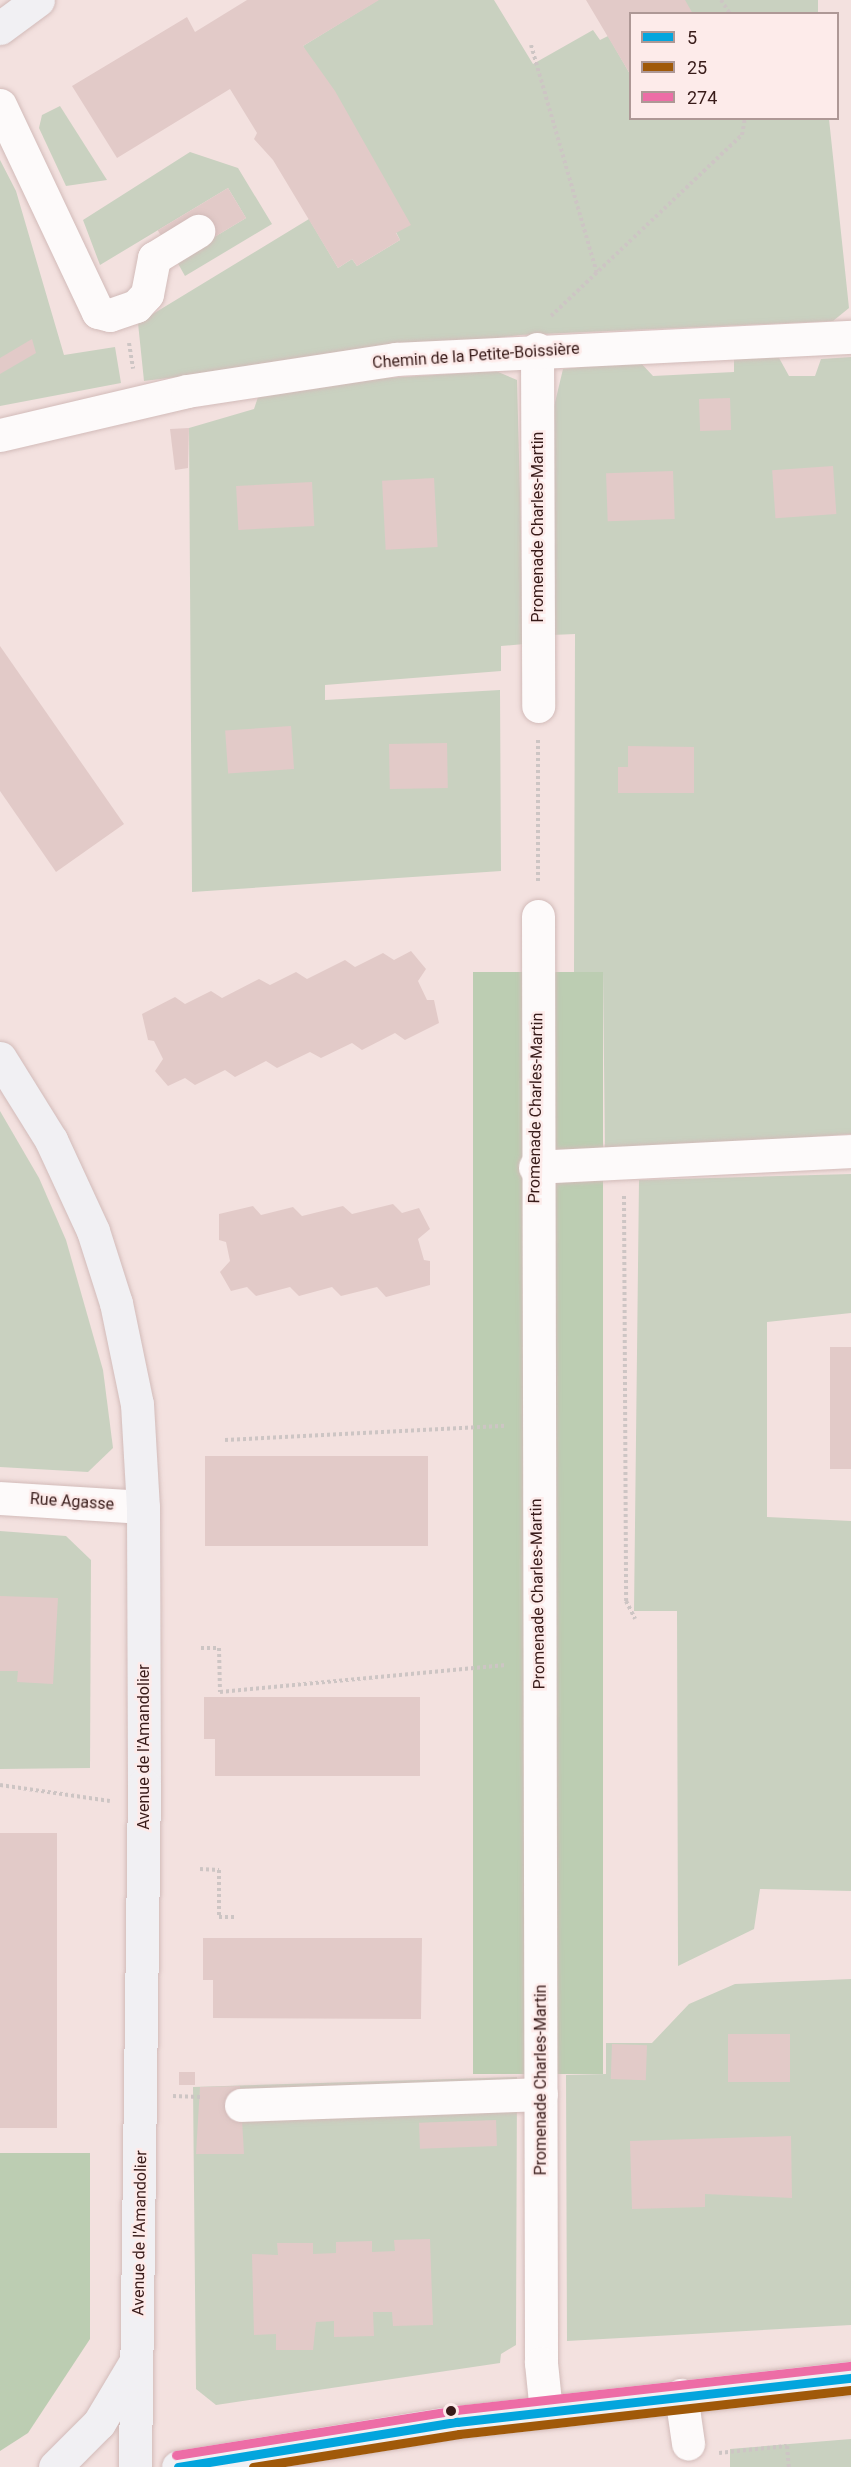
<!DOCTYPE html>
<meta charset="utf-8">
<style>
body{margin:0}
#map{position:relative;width:851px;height:2467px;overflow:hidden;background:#f3e1df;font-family:Roboto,sans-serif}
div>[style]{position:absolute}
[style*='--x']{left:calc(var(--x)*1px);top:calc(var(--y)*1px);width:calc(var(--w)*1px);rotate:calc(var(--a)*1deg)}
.green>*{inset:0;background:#c9d1c0;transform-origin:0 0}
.forest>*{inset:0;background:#bccdb2;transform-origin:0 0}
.building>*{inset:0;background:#e2cac8;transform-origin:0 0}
.path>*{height:4px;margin-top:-2px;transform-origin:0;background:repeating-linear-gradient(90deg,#cdc5c4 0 3px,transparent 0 6px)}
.roads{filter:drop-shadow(0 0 2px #d2bbb9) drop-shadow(0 0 2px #d2bbb9)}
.minor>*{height:33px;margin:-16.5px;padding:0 16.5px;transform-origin:16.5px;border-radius:16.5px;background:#fdfafa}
.major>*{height:33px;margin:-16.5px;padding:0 16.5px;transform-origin:16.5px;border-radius:16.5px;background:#f1f0f3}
.bus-1>*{height:9px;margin:-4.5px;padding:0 4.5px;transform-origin:4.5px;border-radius:4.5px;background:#03a5dd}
.bus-2>*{height:9px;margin:-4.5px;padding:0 4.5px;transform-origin:4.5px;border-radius:4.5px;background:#a05909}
.bus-3>*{height:9px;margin:-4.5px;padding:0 4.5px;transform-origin:4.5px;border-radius:4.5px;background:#ed6da6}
.dots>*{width:16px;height:16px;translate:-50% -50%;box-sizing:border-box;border:3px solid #fdebea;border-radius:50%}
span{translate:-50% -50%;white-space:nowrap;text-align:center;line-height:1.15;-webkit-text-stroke:5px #fdebea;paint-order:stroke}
.street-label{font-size:16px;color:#381b19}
.legend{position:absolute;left:629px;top:12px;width:210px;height:108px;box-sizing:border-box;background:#fdebea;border:2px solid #ae9896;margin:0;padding:8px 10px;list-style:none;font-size:18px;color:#381b19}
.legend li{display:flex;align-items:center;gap:12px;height:30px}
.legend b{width:30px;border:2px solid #ae9896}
</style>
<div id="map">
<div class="green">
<i style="clip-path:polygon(378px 0,494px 0,533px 64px,593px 30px,600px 40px,608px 36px,630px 74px,630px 118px,829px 119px,849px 308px,833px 321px,520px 335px,144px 381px,138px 323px,309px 219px,338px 268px,352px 259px,357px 266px,400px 240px,303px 46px)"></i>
<i style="left:685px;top:0;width:133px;height:15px"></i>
<i style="clip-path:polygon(60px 106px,107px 180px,66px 186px,39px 128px,42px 115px)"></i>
<i style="clip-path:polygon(190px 152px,238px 168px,272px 224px,185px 276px,176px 260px,246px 218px,228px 188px,100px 265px,83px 220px)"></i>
<i style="clip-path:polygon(0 160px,16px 191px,64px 355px,115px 347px,121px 383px,0 406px)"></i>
<i style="clip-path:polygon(778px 356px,789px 376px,815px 376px,821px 359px,851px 357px,851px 1134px,605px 1152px,603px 972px,574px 972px,575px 634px,552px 635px,552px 415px,563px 369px,639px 361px,653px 376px,734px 372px,734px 358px)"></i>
<i style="clip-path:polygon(496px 371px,517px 380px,524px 644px,501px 646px,501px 671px,325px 685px,325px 700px,500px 690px,501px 871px,192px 892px,189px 428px,254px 409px,259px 394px,341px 381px)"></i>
<i style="clip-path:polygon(0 1111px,39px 1178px,66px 1240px,103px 1370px,113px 1448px,88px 1472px,0 1467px)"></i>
<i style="clip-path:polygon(851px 1174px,851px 1313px,767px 1322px,767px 1517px,851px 1521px,851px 1891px,760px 1889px,754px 1929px,678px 1966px,677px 1611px,634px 1611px,639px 1180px)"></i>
<i style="clip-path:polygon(0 1531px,66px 1536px,91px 1560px,90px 1768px,0 1769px)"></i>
<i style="clip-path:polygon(851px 1979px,851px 2325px,567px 2341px,566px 2075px,606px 2074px,606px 2043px,652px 2043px,689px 2004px,735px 1984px)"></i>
<i style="clip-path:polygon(517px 2077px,516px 2345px,501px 2354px,500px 2363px,216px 2405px,196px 2389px,193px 2087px)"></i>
<i style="clip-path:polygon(851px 2439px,851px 2467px,730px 2467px,730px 2449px)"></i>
</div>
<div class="forest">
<i style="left:603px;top:972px;width:1102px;height:130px;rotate:90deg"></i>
<i style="clip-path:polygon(0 2153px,90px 2153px,90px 2339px,28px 2433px,0 2451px)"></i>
</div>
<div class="building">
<i style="clip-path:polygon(247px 0,379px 0,303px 46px,335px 91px,411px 225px,396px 233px,400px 240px,357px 266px,352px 259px,338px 268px,273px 160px,254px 139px,257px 133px,230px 89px,117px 158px,72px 86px,187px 17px,195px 32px)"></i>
<i style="clip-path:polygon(586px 0,685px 0,693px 14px,630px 14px,630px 74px)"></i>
<i style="left:228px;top:188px;width:35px;height:82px;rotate:59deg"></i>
<i style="clip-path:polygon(32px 339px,36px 353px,0 374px,0 358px)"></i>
<i style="left:730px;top:398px;width:32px;height:31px;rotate:88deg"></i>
<i style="clip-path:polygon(189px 428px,188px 468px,175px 470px,170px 429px)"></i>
<i style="left:833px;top:466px;width:48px;height:61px;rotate:86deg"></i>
<i style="left:673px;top:471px;width:48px;height:67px;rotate:88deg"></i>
<i style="left:434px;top:478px;width:69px;height:52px;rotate:87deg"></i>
<i style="left:312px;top:482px;width:44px;height:76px;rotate:87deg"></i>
<i style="clip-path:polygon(0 646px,124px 824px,56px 872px,0 791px)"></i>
<i style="left:291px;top:726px;width:43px;height:66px;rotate:86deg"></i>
<i style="left:447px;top:743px;width:45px;height:58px;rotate:89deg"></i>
<i style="clip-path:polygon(628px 746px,694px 747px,694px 793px,618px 793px,618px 767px,628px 767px)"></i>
<i style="clip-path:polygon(411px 951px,426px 969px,418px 981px,427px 1000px,434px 1000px,439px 1023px,405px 1040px,395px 1033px,362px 1050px,352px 1043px,321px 1058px,310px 1052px,277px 1068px,266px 1061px,235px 1077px,225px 1070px,195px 1085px,185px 1078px,168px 1086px,155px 1071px,163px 1059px,154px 1041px,148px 1040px,142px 1014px,175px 997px,185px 1004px,211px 991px,222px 998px,259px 979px,270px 985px,296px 972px,307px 979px,345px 960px,355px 967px,383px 953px,394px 960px)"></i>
<i style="clip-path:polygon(393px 1204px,402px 1213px,419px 1208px,430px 1229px,418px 1239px,424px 1260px,430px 1261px,430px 1285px,386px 1297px,377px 1287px,341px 1296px,332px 1287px,299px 1296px,290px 1287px,256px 1296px,247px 1287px,231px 1291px,220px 1272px,230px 1261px,226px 1242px,219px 1240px,219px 1214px,253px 1206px,261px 1215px,293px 1207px,302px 1216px,343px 1206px,352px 1214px)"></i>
<i style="left:830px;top:1347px;width:21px;height:122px"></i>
<i style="left:205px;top:1456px;width:223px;height:90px"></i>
<i style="clip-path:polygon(0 1596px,58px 1598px,53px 1684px,17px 1682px,18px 1671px,0 1671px)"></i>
<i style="clip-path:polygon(204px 1697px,420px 1697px,420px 1776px,215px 1776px,215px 1739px,204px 1739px)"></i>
<i style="left:0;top:1833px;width:57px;height:295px"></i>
<i style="clip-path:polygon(203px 1938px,422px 1938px,421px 2019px,213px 2018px,213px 1980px,203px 1980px)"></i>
<i style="left:790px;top:2034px;width:48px;height:62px;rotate:90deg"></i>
<i style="left:612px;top:2044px;width:35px;height:35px;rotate:2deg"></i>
<i style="left:179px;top:2072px;width:16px;height:13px"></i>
<i style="clip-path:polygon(240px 2086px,244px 2154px,196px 2154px,200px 2087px)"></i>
<i style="left:496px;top:2120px;width:26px;height:77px;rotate:88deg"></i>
<i style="clip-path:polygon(791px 2136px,792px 2198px,705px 2194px,705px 2207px,632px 2209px,630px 2141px)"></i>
<i style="clip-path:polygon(430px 2239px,433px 2325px,393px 2326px,392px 2312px,373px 2312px,374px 2336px,334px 2337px,334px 2321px,316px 2322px,313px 2350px,276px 2350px,276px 2334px,254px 2335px,252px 2254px,278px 2255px,277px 2243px,313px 2243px,313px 2254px,336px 2253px,336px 2242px,372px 2241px,372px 2252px,395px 2251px,394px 2240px)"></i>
</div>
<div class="path">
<i style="--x:721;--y:0;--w:17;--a:57"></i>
<i style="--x:531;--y:45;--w:238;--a:73.9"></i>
<i style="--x:551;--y:316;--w:263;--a:-43.5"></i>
<i style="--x:742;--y:135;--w:17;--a:-80"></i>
<i style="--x:129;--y:343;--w:26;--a:81"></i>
<i style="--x:538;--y:740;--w:142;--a:90"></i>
<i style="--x:624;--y:1196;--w:405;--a:89.7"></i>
<i style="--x:626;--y:1601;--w:20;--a:63"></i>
<i style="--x:225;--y:1440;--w:281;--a:-2.9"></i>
<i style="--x:201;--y:1648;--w:18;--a:0"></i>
<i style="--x:219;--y:1648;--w:44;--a:88.7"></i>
<i style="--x:220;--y:1692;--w:287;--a:-5.4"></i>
<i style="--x:0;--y:1785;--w:111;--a:8.3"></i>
<i style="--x:200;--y:1869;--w:19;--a:3"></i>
<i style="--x:219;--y:1870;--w:47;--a:90"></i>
<i style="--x:219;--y:1917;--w:15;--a:0"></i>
<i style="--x:173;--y:2096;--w:27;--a:2"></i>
<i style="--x:719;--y:2453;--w:68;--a:-5.9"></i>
<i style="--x:787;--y:2446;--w:21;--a:85"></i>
</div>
<div class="roads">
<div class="minor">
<i style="--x:0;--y:105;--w:229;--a:64.7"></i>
<i style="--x:98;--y:312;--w:12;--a:14"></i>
<i style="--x:110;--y:315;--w:28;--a:-19"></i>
<i style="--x:136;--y:306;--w:16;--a:-47"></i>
<i style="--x:147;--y:294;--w:37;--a:-79"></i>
<i style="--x:154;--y:258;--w:52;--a:-31.5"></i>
<i style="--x:537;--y:349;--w:357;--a:89.8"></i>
<i style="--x:0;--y:435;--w:192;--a:-13.2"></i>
<i style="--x:187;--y:391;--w:211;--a:-8.7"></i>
<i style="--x:396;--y:359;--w:456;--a:-2.8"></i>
<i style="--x:538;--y:916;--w:1447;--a:89.88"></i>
<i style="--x:541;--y:2363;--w:48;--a:84.1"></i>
<i style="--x:535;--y:1167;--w:316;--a:-2.9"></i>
<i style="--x:0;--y:1498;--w:143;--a:3.6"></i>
<i style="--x:241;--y:2105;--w:300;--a:-2.1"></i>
<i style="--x:681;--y:2395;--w:49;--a:81.7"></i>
</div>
<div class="major">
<i style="--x:0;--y:28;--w:47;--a:-36.4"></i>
<i style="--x:0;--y:1058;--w:97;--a:58.1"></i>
<i style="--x:51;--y:1140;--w:100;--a:65.2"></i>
<i style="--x:93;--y:1231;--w:76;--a:72.3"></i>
<i style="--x:116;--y:1303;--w:103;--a:78.3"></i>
<i style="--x:137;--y:1404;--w:103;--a:86.7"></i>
<i style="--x:143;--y:1507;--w:278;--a:89.8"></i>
<i style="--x:144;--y:1785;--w:682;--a:90.76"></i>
<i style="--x:55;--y:2467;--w:62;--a:-45"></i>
<i style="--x:99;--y:2423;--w:72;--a:-59.2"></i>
<i style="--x:178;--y:2467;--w:283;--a:-9.2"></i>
<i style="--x:457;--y:2422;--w:396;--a:-6.4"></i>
</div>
</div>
<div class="bus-1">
<i style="--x:178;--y:2467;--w:283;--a:-9.2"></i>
<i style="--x:457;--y:2422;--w:396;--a:-6.4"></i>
</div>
<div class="bus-2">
<i style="--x:253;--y:2467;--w:209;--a:-9.1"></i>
<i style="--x:459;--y:2434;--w:394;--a:-6.4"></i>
</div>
<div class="bus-3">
<i style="--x:176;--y:2455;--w:284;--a:-9.1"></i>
<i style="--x:456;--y:2410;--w:396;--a:-6.4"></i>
</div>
<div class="dots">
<i style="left:451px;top:2411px;background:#381b19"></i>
</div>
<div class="street-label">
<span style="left:476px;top:356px;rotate:-4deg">Chemin de la Petite-Boissière</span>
<span style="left:538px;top:527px;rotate:-90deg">Promenade Charles-Martin</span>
<span style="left:536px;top:1108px;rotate:-89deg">Promenade Charles-Martin</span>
<span style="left:72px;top:1502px;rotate:4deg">Rue Agasse</span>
<span style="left:538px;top:1594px;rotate:-91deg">Promenade Charles-Martin</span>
<span style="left:144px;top:1747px;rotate:-90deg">Avenue de l'Amandolier</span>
<span style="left:541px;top:2080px;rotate:-90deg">Promenade Charles-Martin</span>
<span style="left:140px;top:2233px;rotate:-89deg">Avenue de l'Amandolier</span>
</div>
<ul class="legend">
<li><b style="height:8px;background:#03a5dd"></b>5</li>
<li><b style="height:8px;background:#a05909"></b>25</li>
<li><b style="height:8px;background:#ed6da6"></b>274</li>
</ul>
</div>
